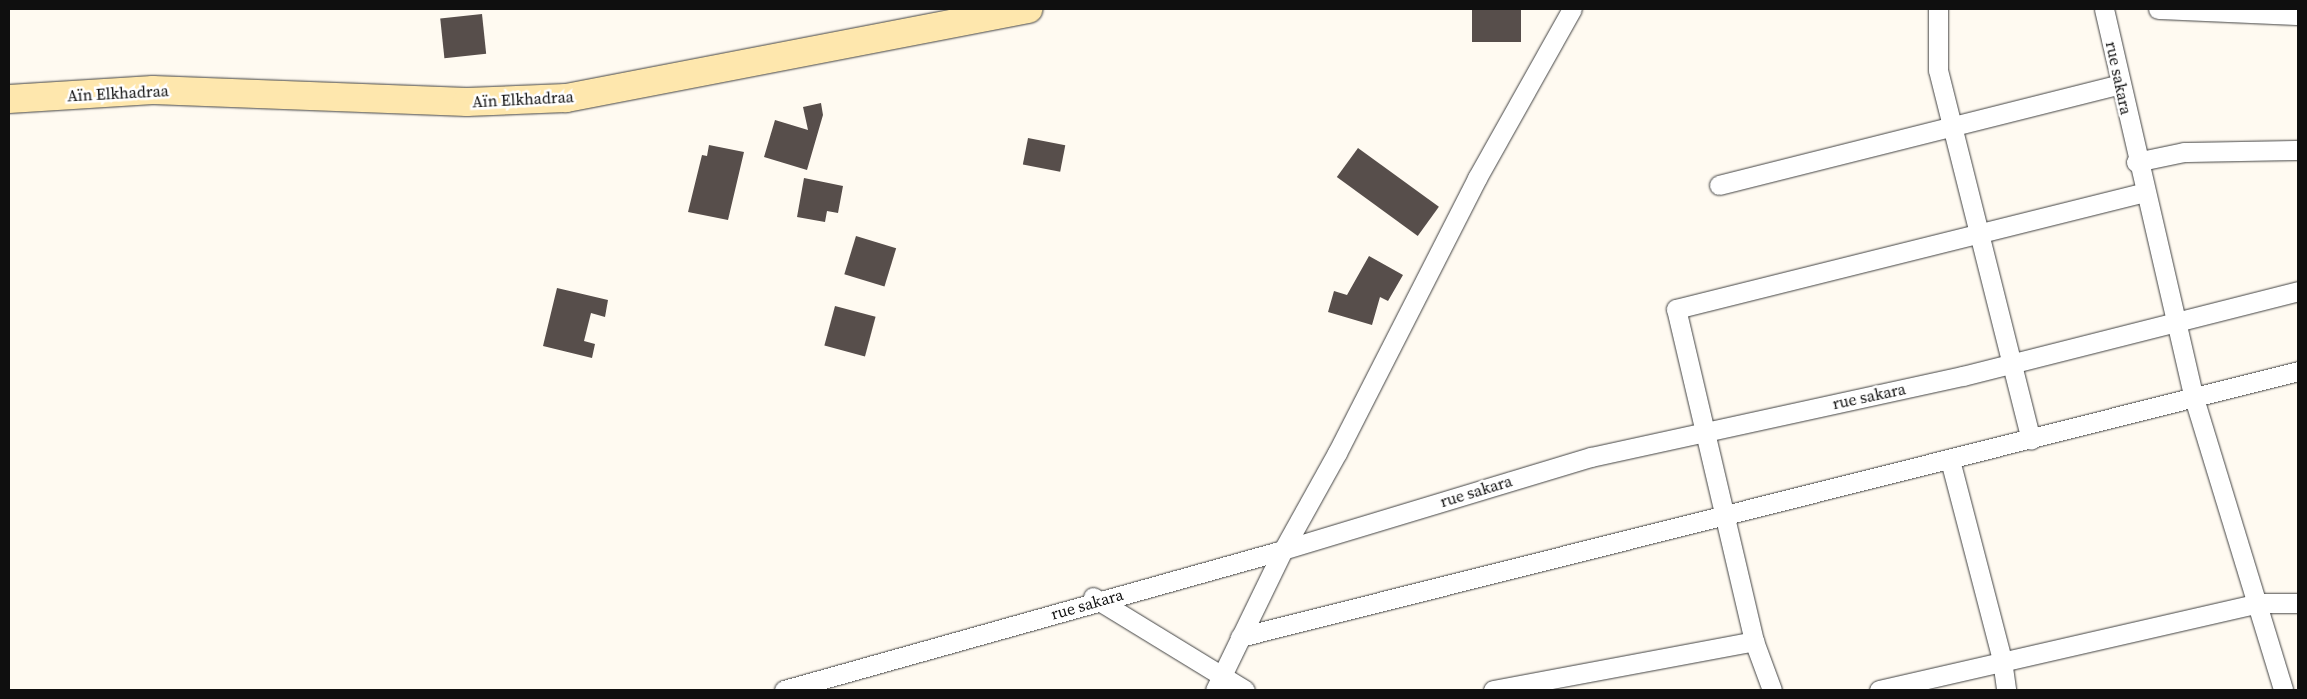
<!DOCTYPE html>
<meta charset="utf-8">
<style>
body{margin:0}
#map{position:relative;width:2307px;height:699px;overflow:hidden;background:#fffaf1;font-family:"Source Serif 4",serif}
div>[style]{position:absolute}
[style*='--x']{left:calc(var(--x)*1px);top:calc(var(--y)*1px);width:calc(var(--w)*1px);rotate:calc(var(--a)*1deg)}
.building>*{inset:0;background:#574e4b;transform-origin:0 0}
.roads{filter:drop-shadow(0 0 1px #424242) drop-shadow(0 0 1px #424242)}
.street>*{height:19px;margin:-9.5px;padding:0 9.5px;transform-origin:9.5px;border-radius:9.5px;background:#fff}
.secondary>*{height:28px;margin:-14px;padding:0 14px;transform-origin:14px;border-radius:14px;background:#fee7ad}
span{translate:-50% -50%;white-space:nowrap;text-align:center;line-height:1.15;-webkit-text-stroke:5px #fff;paint-order:stroke}
.street-label{font-size:16px;color:#0f0f0f}
.frame{position:absolute;inset:0;border:10px solid #0f0f0f;pointer-events:none}
</style>
<div id="map">
<div class="building">
<i style="left:1472px;top:9px;width:49px;height:33px"></i>
<i style="left:482px;top:14px;width:40px;height:42px;rotate:84deg"></i>
<i style="clip-path:polygon(821px 103px,823px 115px,807px 170px,764px 157px,775px 120px,808px 130px,803px 107px)"></i>
<i style="left:1028px;top:138px;width:38px;height:27px;rotate:11deg"></i>
<i style="clip-path:polygon(709px 145px,744px 152px,728px 220px,688px 212px,702px 155px,707px 156px)"></i>
<i style="left:1358px;top:148px;width:100px;height:36px;rotate:36deg"></i>
<i style="clip-path:polygon(804px 178px,843px 186px,838px 213px,827px 211px,825px 222px,797px 217px)"></i>
<i style="left:856px;top:236px;width:42px;height:40px;rotate:17deg"></i>
<i style="clip-path:polygon(1369px 256px,1403px 275px,1388px 301px,1380px 297px,1372px 325px,1328px 312px,1334px 291px,1347px 295px)"></i>
<i style="clip-path:polygon(557px 288px,608px 300px,605px 317px,591px 313px,584px 341px,595px 344px,592px 358px,543px 346px)"></i>
<i style="left:835px;top:306px;width:42px;height:41px;rotate:15deg"></i>
</div>
<div class="roads">
<div class="street">
<i style="--x:1938;--y:9;--w:61;--a:90"></i>
<i style="--x:1938;--y:70;--w:381;--a:75.9"></i>
<i style="--x:2104;--y:9;--w:399;--a:77"></i>
<i style="--x:2194;--y:398;--w:305;--a:73"></i>
<i style="--x:2158;--y:9;--w:140;--a:2.5"></i>
<i style="--x:2136;--y:162;--w:49;--a:-11.8"></i>
<i style="--x:2184;--y:152;--w:114;--a:-1"></i>
<i style="--x:1719;--y:185;--w:414;--a:-14.1"></i>
<i style="--x:1950;--y:460;--w:207;--a:75.4"></i>
<i style="--x:2002;--y:660;--w:30;--a:82"></i>
<i style="--x:1093;--y:597;--w:178;--a:31.5"></i>
<i style="--x:1240;--y:637;--w:1091;--a:-14.11"></i>
<i style="--x:784;--y:690;--w:511;--a:-15.67"></i>
<i style="--x:1276;--y:552;--w:329;--a:-16.8"></i>
<i style="--x:1591;--y:457;--w:381;--a:-12.3"></i>
<i style="--x:1963;--y:376;--w:346;--a:-14.2"></i>
<i style="--x:1215;--y:690;--w:156;--a:-64.1"></i>
<i style="--x:1283;--y:550;--w:111;--a:-60.9"></i>
<i style="--x:1337;--y:453;--w:309;--a:-63"></i>
<i style="--x:1477;--y:178;--w:194;--a:-60.7"></i>
<i style="--x:1493;--y:690;--w:266;--a:-10.6"></i>
<i style="--x:1772;--y:690;--w:52;--a:-110.2"></i>
<i style="--x:1754;--y:641;--w:341;--a:-103.2"></i>
<i style="--x:1676;--y:309;--w:482;--a:-14"></i>
<i style="--x:1879;--y:690;--w:389;--a:-12.9"></i>
<i style="--x:2258;--y:603;--w:40;--a:0"></i>
</div>
<div class="secondary">
<i style="--x:9;--y:99;--w:144;--a:-3.6"></i>
<i style="--x:153;--y:90;--w:314;--a:2.2"></i>
<i style="--x:467;--y:102;--w:99;--a:-2.3"></i>
<i style="--x:566;--y:98;--w:471;--a:-10.9"></i>
</div>
</div>
<div class="street-label">
<span style="left:2119px;top:78px;rotate:78deg">rue sakara</span>
<span style="left:118px;top:93px;rotate:-3deg">Aïn Elkhadraa</span>
<span style="left:523px;top:99px;rotate:-3deg">Aïn Elkhadraa</span>
<span style="left:1869px;top:396px;rotate:-12deg">rue sakara</span>
<span style="left:1476px;top:491px;rotate:-17deg">rue sakara</span>
<span style="left:1087px;top:604px;rotate:-16deg">rue sakara</span>
</div>
<div class="frame"></div>
</div>
